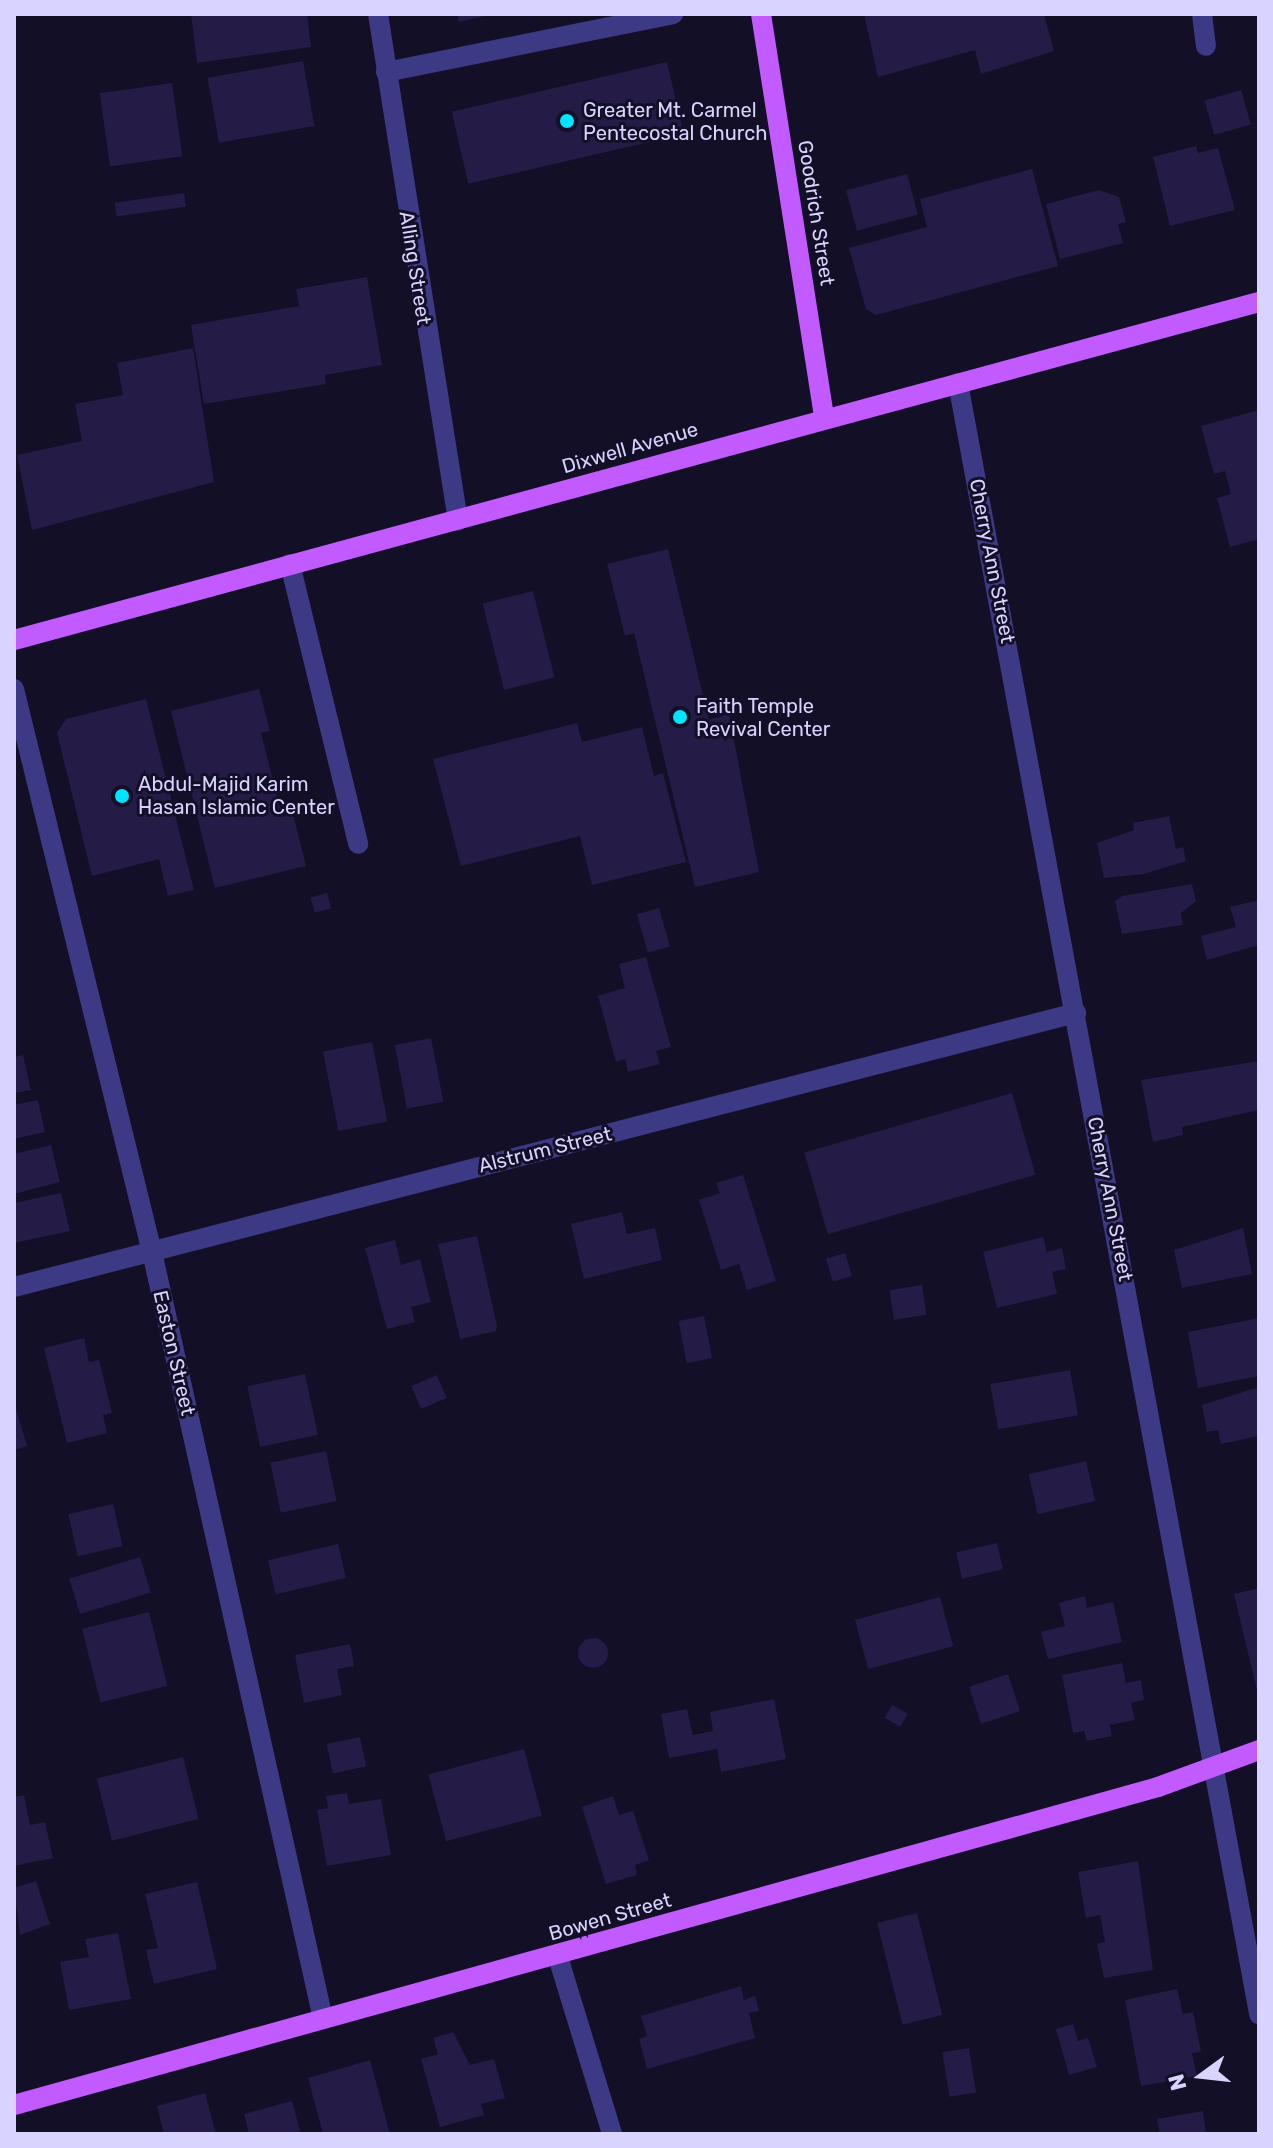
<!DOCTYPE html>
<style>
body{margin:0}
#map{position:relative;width:1273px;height:2148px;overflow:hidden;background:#130f26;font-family:Rubik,sans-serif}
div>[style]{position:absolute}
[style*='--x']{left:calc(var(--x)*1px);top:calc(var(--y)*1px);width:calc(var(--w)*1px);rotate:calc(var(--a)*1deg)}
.building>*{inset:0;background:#241b47;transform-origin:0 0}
.round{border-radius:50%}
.minor>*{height:20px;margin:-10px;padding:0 10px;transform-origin:10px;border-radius:10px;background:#3d3a85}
.major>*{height:20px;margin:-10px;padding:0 10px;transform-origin:10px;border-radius:10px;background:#c25bff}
.dots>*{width:22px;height:22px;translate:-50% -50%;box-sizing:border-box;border:4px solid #130f26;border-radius:50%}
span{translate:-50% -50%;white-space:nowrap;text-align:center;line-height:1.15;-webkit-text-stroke:6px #130f26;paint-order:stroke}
.poi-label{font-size:20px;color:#d9d4ff}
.left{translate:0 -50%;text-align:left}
.street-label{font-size:20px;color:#d9d4ff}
.frame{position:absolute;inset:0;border:16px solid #d9d4ff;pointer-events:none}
.north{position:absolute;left:1161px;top:2036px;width:80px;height:80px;-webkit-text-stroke:6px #130f26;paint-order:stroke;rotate:255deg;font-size:22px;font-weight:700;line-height:32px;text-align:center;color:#d9d4ff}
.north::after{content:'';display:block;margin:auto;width:28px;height:36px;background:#d9d4ff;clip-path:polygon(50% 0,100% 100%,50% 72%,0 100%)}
</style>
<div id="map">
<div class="building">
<i style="clip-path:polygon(191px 14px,307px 14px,311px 47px,197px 63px)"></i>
<i style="clip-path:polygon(457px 14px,489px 14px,489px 15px,459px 22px)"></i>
<i style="clip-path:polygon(864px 14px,1044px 14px,1054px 51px,981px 74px,975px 50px,878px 77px)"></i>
<i style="left:303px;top:61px;width:66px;height:97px;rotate:80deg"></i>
<i style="left:667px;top:62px;width:74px;height:221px;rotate:77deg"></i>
<i style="left:172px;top:83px;width:74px;height:73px;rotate:82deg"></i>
<i style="left:1241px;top:90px;width:36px;height:38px;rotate:74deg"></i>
<i style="clip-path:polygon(1196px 146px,1198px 153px,1218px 148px,1235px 210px,1170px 226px,1153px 157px)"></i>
<i style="clip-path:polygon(1032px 169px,1058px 266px,876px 315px,866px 309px,849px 248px,927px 227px,920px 199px)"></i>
<i style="left:907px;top:174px;width:42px;height:63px;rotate:75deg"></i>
<i style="clip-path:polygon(1099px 190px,1119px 197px,1126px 222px,1118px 224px,1123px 243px,1060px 259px,1046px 204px)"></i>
<i style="left:184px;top:193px;width:14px;height:70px;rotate:82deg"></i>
<i style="clip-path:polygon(367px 277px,382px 365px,325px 375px,326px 384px,204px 404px,191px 325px,299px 306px,296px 289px)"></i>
<i style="clip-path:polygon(193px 348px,214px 482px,32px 530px,17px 455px,82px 441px,75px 404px,123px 395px,117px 363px)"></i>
<i style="clip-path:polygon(1259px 410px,1259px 539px,1230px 547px,1217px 498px,1231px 494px,1225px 471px,1214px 474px,1201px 426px)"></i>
<i style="clip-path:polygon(668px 549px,709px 720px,729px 714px,759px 872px,695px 887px,634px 633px,625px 636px,607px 564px)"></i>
<i style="left:533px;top:591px;width:89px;height:52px;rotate:76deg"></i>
<i style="clip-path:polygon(259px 689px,270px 731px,261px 733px,282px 817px,293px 814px,306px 866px,215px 888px,171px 711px)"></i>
<i style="clip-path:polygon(146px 699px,194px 890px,168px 896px,159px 859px,92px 876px,57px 733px,66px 719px)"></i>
<i style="clip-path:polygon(577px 723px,582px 742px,642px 727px,654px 776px,663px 773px,686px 862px,592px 885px,580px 836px,461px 866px,433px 759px)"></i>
<i style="clip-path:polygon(1169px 816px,1176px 849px,1183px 847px,1186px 861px,1144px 874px,1104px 878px,1097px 843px,1134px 830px,1133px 823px)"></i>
<i style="clip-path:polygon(1192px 884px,1196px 901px,1181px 913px,1183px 925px,1122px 934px,1115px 901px,1122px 896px)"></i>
<i style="left:327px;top:893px;width:16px;height:17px;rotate:75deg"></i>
<i style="clip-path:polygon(1259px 900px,1259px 945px,1207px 960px,1201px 936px,1236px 927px,1230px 907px)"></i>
<i style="left:659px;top:908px;width:40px;height:23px;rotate:74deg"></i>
<i style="clip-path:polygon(646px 957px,671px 1047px,656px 1051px,660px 1064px,628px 1072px,625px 1059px,616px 1062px,598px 996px,625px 988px,619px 964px)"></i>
<i style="left:431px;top:1038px;width:65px;height:37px;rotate:79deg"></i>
<i style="left:372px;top:1042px;width:81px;height:50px;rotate:79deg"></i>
<i style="clip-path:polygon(23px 1055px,31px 1090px,14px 1093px,14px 1057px)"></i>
<i style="clip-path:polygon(1259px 1061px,1259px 1110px,1182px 1127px,1183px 1135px,1153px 1142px,1141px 1080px)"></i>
<i style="left:1012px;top:1093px;width:85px;height:216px;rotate:74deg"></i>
<i style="clip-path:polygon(38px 1100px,45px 1132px,14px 1139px,14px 1105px)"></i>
<i style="clip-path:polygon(51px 1145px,60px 1182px,14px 1194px,14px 1154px)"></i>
<i style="clip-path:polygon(743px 1175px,776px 1281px,747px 1290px,739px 1264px,721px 1270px,699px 1200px,720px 1193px,716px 1183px)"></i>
<i style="clip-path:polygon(61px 1193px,70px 1231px,14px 1243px,14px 1203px)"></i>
<i style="clip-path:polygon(622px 1212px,627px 1234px,655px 1228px,662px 1260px,584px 1279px,571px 1224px)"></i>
<i style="clip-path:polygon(1243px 1228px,1252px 1274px,1182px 1288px,1174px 1250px)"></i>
<i style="clip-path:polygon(477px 1236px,497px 1326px,496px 1331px,460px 1339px,438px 1244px)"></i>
<i style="clip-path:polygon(1043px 1237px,1047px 1252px,1062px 1248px,1066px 1269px,1052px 1272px,1057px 1294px,997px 1308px,983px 1252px)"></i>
<i style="clip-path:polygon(395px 1240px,401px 1265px,420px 1259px,431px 1302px,411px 1307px,415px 1322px,387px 1329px,365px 1248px)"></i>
<i style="left:845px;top:1253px;width:24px;height:20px;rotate:73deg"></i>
<i style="left:922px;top:1285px;width:30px;height:33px;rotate:81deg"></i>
<i style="left:704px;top:1316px;width:43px;height:26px;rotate:79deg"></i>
<i style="clip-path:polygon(1259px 1318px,1259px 1376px,1198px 1388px,1188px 1332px)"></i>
<i style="clip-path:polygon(84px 1338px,89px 1362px,99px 1360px,112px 1413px,103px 1415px,107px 1433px,67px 1443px,44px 1348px)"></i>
<i style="left:1070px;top:1370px;width:46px;height:81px;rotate:80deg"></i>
<i style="left:305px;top:1374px;width:62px;height:59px;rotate:78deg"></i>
<i style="left:437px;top:1375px;width:25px;height:28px;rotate:67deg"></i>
<i style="clip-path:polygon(1259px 1387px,1259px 1436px,1221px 1444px,1218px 1430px,1207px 1432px,1202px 1405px)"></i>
<i style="clip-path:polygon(14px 1402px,27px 1446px,14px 1450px)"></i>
<i style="left:326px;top:1451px;width:51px;height:57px;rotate:78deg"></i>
<i style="left:1086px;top:1461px;width:41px;height:59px;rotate:77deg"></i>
<i style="left:113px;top:1504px;width:43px;height:46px;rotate:77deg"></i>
<i style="left:997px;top:1543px;width:27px;height:42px;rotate:77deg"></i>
<i style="left:338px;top:1544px;width:35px;height:72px;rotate:77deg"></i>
<i style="left:140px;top:1557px;width:37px;height:74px;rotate:73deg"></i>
<i style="clip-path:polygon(1259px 1588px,1259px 1694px,1258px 1695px,1234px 1594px)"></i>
<i style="clip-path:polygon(1085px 1596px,1087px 1608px,1113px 1602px,1122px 1642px,1048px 1659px,1041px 1632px,1065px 1626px,1059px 1603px)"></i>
<i style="left:940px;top:1597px;width:51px;height:88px;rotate:75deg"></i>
<i style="left:149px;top:1612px;width:76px;height:69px;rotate:76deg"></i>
<i class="round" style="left:578px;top:1638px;width:30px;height:30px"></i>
<i style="clip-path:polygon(350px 1644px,354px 1666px,337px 1669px,342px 1695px,304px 1703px,295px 1655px)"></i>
<i style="clip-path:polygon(1122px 1663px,1126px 1683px,1141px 1680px,1144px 1700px,1131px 1703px,1135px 1720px,1110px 1725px,1112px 1736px,1087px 1741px,1084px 1731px,1073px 1733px,1062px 1675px)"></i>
<i style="left:1008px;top:1674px;width:39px;height:41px;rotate:72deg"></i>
<i style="clip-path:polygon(774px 1699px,786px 1759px,721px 1772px,717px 1749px,669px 1758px,661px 1714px,687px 1709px,693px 1735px,713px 1731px,710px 1712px)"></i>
<i style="left:892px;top:1705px;width:18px;height:15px;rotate:29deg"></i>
<i style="left:360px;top:1737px;width:30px;height:34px;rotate:78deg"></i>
<i style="left:524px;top:1749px;width:69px;height:99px;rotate:75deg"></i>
<i style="left:183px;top:1757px;width:64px;height:89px;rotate:76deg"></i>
<i style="clip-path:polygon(347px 1793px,349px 1804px,381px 1799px,391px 1855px,327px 1866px,317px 1810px,328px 1808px,326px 1796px)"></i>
<i style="clip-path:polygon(24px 1795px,30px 1825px,45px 1822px,53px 1858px,14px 1866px,14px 1797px)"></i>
<i style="clip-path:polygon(613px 1796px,619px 1815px,633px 1811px,649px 1860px,635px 1865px,637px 1875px,606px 1884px,582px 1807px)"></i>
<i style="clip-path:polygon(1138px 1861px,1153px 1970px,1104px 1978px,1097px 1944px,1105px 1942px,1100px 1915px,1086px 1918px,1078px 1872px)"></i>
<i style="clip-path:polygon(36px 1881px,50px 1924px,20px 1935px,14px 1888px)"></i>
<i style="clip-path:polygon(197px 1882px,217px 1969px,154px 1984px,146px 1950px,158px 1948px,145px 1894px)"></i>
<i style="left:917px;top:1913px;width:105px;height:41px;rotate:76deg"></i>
<i style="clip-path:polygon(118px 1933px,131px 1999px,69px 2010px,60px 1962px,89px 1957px,85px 1939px)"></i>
<i style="clip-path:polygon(741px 1986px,744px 2000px,755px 1996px,759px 2011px,749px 2013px,755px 2038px,647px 2069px,639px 2039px,647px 2036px,641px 2016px)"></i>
<i style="clip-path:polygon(1177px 1989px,1183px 2014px,1193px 2012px,1201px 2052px,1192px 2053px,1197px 2076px,1141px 2086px,1125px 2000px)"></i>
<i style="clip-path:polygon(1073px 2024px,1078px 2041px,1088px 2038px,1097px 2067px,1069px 2075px,1056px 2029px)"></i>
<i style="clip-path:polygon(453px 2032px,470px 2065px,494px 2059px,505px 2098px,481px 2104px,484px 2115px,440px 2127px,421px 2059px,438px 2054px,433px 2038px)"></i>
<i style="left:969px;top:2048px;width:45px;height:27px;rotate:81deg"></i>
<i style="clip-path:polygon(370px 2060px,390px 2134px,323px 2134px,308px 2078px)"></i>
<i style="clip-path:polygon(205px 2093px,216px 2134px,164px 2134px,157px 2106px)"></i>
<i style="clip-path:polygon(292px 2101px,301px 2134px,249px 2134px,244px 2114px)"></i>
<i style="clip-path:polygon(1203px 2111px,1206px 2134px,1160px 2134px,1157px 2119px)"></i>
</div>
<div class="minor">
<i style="--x:378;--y:14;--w:513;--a:81.03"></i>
<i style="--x:1202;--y:14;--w:32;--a:83"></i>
<i style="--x:386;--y:72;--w:293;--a:-11.4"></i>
<i style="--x:958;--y:383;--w:1659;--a:79.54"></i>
<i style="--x:290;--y:564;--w:288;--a:76.3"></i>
<i style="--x:14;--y:689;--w:580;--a:76.23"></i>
<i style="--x:152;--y:1252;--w:786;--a:77.43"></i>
<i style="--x:14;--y:1287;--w:1097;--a:-14.47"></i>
<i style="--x:558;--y:1957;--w:185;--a:73"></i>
</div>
<div class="major">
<i style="--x:761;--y:14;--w:409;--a:81.1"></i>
<i style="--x:14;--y:640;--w:1290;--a:-15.19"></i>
<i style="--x:14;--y:2105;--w:1187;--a:-15.53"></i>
<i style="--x:1158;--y:1787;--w:108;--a:-20.1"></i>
</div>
<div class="dots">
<i style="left:567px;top:121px;background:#00e5ff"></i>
<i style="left:680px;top:717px;background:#00e5ff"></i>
<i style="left:122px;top:796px;background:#00e5ff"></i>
</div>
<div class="poi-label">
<span class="left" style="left:583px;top:122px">Greater Mt. Carmel<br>Pentecostal Church</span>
<span class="left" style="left:696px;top:718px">Faith Temple<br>Revival Center</span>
<span class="left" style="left:138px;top:796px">Abdul-Majid Karim<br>Hasan Islamic Center</span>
</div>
<div class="street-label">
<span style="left:816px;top:213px;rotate:81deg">Goodrich Street</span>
<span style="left:415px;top:268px;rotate:81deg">Alling Street</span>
<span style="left:630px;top:448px;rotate:-16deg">Dixwell Avenue</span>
<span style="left:992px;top:561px;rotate:79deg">Cherry Ann Street</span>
<span style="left:545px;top:1150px;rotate:-14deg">Alstrum Street</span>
<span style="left:1110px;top:1199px;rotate:79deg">Cherry Ann Street</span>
<span style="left:174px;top:1353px;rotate:77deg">Easton Street</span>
<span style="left:610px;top:1917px;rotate:-16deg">Bowen Street</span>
</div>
<div class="frame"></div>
<div class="north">N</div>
</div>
